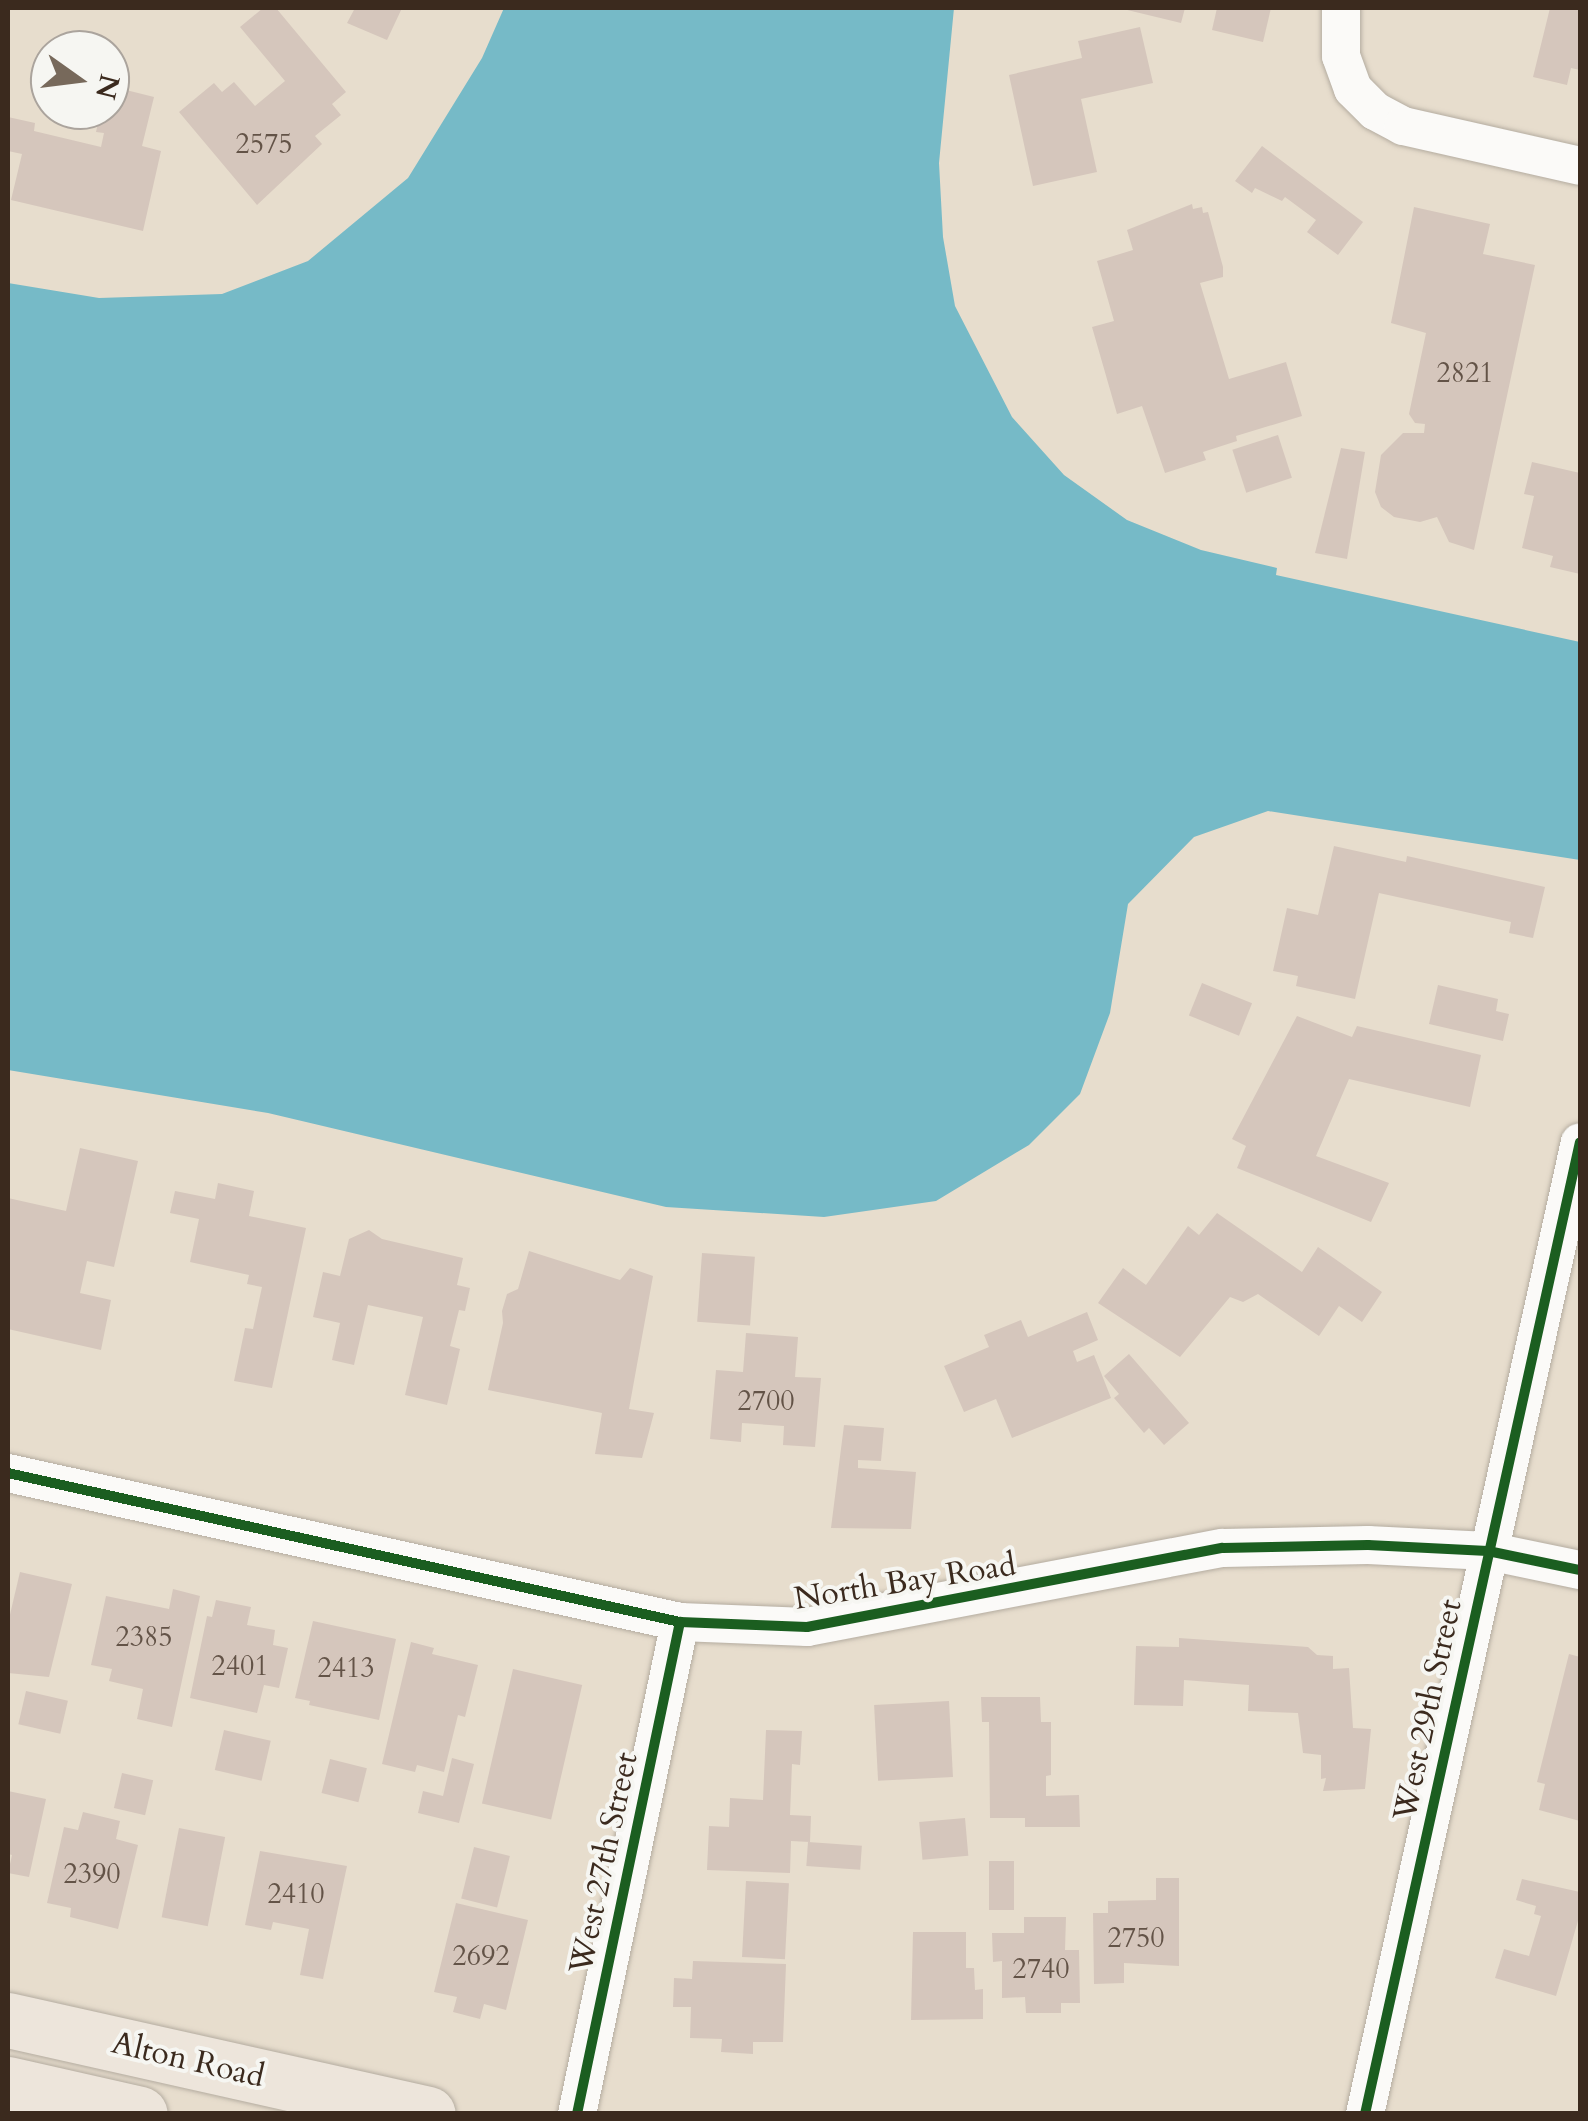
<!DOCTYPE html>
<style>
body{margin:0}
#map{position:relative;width:1588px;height:2121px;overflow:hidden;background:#e7ddcd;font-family:Cardo,serif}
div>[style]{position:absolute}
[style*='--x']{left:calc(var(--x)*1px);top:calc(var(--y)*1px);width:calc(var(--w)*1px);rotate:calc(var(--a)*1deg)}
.water>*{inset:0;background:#76bac7}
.building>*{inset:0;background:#d5c6bc;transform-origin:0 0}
.roads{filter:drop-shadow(0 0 2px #b4aca0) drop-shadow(0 0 2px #b4aca0)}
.street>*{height:38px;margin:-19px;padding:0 19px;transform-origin:19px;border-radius:19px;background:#fbfaf8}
.highway>*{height:55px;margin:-27.5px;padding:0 27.5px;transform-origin:27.5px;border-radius:27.5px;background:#ede5db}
.cycleway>*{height:10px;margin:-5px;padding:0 5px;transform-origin:5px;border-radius:5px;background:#1b5e20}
span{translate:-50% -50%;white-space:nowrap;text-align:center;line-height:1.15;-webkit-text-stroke:8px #f6f6f2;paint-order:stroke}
.number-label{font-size:28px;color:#635347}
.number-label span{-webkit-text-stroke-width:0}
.street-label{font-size:32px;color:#3b2a1e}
.frame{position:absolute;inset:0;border:10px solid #3b2a1e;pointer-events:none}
.north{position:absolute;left:30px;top:30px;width:100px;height:100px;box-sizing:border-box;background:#f6f6f2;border:2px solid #aba49d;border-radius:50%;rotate:104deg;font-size:28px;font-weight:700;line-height:40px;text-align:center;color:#3b2a1e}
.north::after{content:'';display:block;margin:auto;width:35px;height:45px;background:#77695b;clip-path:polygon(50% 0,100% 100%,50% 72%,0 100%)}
</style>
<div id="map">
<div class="water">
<i style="clip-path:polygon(504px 8px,954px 8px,939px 163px,943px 237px,955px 306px,1012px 417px,1064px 475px,1127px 520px,1201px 550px,1277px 568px,1276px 575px,1580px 642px,1580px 860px,1268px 811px,1194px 837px,1128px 904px,1110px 1013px,1080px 1094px,1029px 1145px,936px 1201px,824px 1217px,666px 1207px,268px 1113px,8px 1070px,8px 283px,99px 298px,222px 294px,308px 261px,408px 178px,482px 58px)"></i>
</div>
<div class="building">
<i style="clip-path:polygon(263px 8px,276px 8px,346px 92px,332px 104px,341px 115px,315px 136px,322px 144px,257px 205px,179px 112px,214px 83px,222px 92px,234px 82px,255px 106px,285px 81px,240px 27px)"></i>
<i style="clip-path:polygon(355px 8px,402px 8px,387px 40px,347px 23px)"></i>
<i style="clip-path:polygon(1119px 8px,1185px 8px,1181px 23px)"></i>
<i style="clip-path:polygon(1217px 8px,1271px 8px,1263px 42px,1212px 30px)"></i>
<i style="clip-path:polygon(1550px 8px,1580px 8px,1580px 70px,1571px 68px,1567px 85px,1533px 77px)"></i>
<i style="clip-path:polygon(1140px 27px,1153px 83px,1081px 99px,1097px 172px,1033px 186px,1009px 75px,1082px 58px,1078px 41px)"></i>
<i style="clip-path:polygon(110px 86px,154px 97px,142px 146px,161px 151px,143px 231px,11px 200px,22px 154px,8px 151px,8px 117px,35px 123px,34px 131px,101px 147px,104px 133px,96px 132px,101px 110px,110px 110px)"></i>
<i style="clip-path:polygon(1262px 146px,1363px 222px,1338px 255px,1307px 232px,1316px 220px,1285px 197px,1282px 201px,1255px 188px,1252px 193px,1235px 181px)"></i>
<i style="clip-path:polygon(1192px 204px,1193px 209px,1202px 207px,1203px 213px,1208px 212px,1223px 267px,1223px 277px,1200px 283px,1229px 379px,1286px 362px,1302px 416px,1236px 436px,1237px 441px,1203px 452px,1206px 460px,1165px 473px,1142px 406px,1117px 414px,1092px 327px,1114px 321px,1097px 261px,1133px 250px,1127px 230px)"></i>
<i style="clip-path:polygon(1414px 207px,1490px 224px,1483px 254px,1535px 265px,1474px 550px,1449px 542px,1437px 517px,1420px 522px,1394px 517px,1381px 507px,1375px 492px,1381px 455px,1403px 433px,1424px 433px,1425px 424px,1415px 423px,1409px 414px,1426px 333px,1391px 323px)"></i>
<i style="left:1278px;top:435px;width:45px;height:48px;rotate:72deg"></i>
<i style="clip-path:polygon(1341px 448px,1365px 452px,1347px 559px,1315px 553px)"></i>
<i style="clip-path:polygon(1532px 462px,1580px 473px,1580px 574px,1550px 567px,1553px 556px,1522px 548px,1534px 496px,1524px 494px)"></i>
<i style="clip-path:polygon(1334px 846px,1406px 862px,1407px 856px,1545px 887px,1533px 938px,1509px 933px,1511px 922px,1379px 893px,1355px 999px,1296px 986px,1298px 976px,1273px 971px,1287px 908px,1318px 915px)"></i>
<i style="left:1202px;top:983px;width:54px;height:35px;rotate:22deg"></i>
<i style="clip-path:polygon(1438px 985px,1498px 999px,1496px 1011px,1509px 1014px,1503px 1041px,1429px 1024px)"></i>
<i style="clip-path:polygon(1297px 1016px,1352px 1037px,1357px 1026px,1481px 1055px,1470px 1107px,1349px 1079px,1316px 1156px,1389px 1183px,1371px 1222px,1237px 1168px,1246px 1146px,1232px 1139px)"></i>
<i style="clip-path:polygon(80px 1148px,138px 1161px,114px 1267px,87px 1261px,80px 1293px,111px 1300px,101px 1350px,8px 1329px,8px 1198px,66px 1211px)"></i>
<i style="clip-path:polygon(218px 1183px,254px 1191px,249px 1216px,306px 1228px,272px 1388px,234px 1381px,245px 1328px,253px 1329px,262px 1287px,247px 1284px,249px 1275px,190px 1262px,199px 1219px,170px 1213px,175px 1191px,215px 1199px)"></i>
<i style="clip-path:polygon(1217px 1213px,1302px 1272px,1318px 1247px,1382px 1292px,1362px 1322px,1339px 1306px,1319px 1336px,1258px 1294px,1243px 1302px,1230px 1297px,1180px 1357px,1098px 1303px,1123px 1268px,1146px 1285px,1188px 1226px,1199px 1235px)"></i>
<i style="clip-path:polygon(369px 1230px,382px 1239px,463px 1258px,457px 1285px,470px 1288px,465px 1311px,459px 1310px,450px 1346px,460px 1349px,447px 1405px,405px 1395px,423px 1317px,368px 1305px,354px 1365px,332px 1360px,340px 1323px,313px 1317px,323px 1272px,340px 1276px,349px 1239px)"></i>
<i style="clip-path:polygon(529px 1251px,620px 1280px,630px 1268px,653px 1276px,629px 1409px,654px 1413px,642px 1458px,595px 1454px,602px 1413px,488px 1390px,503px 1323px,502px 1311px,507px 1294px,518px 1289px)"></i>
<i style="left:702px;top:1253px;width:53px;height:69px;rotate:4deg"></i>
<i style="clip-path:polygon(1087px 1312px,1098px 1340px,1073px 1351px,1077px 1362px,1094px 1355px,1111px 1398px,1012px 1438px,996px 1399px,964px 1412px,944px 1366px,989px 1347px,984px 1335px,1021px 1320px,1028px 1337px)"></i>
<i style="clip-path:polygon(746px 1333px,798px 1337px,795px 1377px,821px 1378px,815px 1447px,783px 1445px,784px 1426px,742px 1423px,741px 1442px,710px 1439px,716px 1370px,743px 1372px)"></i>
<i style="clip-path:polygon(1129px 1354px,1189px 1423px,1164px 1445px,1149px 1428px,1144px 1433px,1114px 1398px,1119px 1394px,1104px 1376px)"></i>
<i style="clip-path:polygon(844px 1425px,884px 1428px,881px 1461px,858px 1460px,858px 1468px,916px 1472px,911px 1529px,831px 1528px)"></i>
<i style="clip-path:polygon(20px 1572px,72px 1584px,49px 1677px,8px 1673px,8px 1623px)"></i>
<i style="clip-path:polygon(173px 1589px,200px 1596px,172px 1727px,137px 1719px,143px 1689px,109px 1681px,112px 1669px,91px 1665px,106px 1596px,169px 1609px)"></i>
<i style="clip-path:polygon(216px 1600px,251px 1607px,247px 1625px,275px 1630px,273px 1645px,288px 1648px,279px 1688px,264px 1685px,257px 1713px,190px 1698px,207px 1616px,212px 1617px)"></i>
<i style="clip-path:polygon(313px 1621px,396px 1639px,379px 1720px,309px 1705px,310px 1701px,295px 1698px)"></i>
<i style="clip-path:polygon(1179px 1638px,1308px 1647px,1317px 1655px,1333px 1656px,1333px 1669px,1349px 1668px,1353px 1728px,1371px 1729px,1365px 1789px,1323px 1791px,1326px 1778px,1321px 1779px,1321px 1755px,1303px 1753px,1298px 1713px,1248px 1711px,1249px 1685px,1184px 1680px,1183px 1706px,1134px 1705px,1136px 1646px,1179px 1647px)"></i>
<i style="clip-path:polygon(411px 1642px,434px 1648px,432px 1654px,478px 1665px,465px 1717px,458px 1715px,444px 1772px,417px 1765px,415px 1772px,382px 1764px)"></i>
<i style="clip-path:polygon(1569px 1654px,1580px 1657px,1580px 1821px,1539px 1810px,1545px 1784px,1537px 1782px)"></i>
<i style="left:513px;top:1669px;width:71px;height:138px;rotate:13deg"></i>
<i style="left:26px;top:1691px;width:43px;height:34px;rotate:13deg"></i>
<i style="clip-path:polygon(981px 1697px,1040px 1697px,1041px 1722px,1051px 1722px,1051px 1775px,1046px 1776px,1046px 1796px,1079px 1795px,1080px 1827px,1025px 1827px,1025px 1818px,990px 1818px,989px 1722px,982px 1722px)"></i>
<i style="left:949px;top:1701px;width:76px;height:75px;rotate:87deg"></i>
<i style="left:224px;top:1730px;width:48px;height:41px;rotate:13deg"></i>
<i style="clip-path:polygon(766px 1730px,802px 1731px,800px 1765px,792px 1764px,790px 1815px,811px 1816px,810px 1842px,791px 1841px,790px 1873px,707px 1870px,709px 1826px,729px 1827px,730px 1798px,763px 1800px)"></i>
<i style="clip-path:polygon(452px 1758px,474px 1764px,459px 1823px,418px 1813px,423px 1791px,443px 1796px)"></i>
<i style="left:330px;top:1759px;width:38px;height:35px;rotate:14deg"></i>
<i style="left:122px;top:1773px;width:32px;height:36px;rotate:13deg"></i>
<i style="clip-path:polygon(8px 1791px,46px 1799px,29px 1877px,8px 1873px,12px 1855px,8px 1854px)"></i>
<i style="clip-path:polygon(83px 1812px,120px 1821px,116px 1839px,138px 1845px,118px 1929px,70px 1917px,71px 1908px,47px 1903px,64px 1827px,78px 1830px)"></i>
<i style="left:965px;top:1818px;width:38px;height:46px;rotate:85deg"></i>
<i style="left:179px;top:1828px;width:47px;height:91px;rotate:11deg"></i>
<i style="left:808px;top:1842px;width:54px;height:24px;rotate:4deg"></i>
<i style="left:474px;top:1847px;width:37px;height:53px;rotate:14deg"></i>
<i style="clip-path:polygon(260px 1851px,347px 1866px,323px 1979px,300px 1975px,309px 1929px,273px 1922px,271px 1930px,245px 1925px)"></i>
<i style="left:989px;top:1861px;width:25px;height:49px"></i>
<i style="clip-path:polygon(1156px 1878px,1179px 1878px,1179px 1966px,1124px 1963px,1124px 1983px,1094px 1984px,1093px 1913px,1108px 1913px,1108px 1901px,1156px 1900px)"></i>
<i style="clip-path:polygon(1522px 1879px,1580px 1892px,1580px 1914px,1556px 1996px,1495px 1978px,1504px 1949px,1529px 1956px,1541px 1916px,1534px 1914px,1536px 1906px,1516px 1900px)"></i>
<i style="left:746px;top:1881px;width:43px;height:76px;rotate:3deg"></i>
<i style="clip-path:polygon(456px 1903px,528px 1920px,506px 2010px,484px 2004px,480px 2019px,453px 2012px,457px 1997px,434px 1992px)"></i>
<i style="clip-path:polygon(1024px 1917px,1066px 1917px,1065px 1950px,1079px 1950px,1080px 2003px,1061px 2003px,1061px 2013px,1026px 2013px,1025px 1997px,1002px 1998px,1002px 1961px,993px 1962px,992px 1933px,1024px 1933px)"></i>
<i style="clip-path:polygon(913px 1932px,966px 1932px,966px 1968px,974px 1968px,975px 1990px,983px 1989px,983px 2019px,911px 2020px)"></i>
<i style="clip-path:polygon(693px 1961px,786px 1964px,783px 2042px,753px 2042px,753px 2054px,721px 2052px,722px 2039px,690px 2038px,691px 2007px,673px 2007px,674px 1978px,692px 1979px)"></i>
</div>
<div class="roads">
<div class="street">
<i style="--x:1341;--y:8;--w:48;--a:90"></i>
<i style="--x:1341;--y:56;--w:35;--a:70"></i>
<i style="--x:1353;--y:89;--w:31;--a:45"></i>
<i style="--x:1375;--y:111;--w:32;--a:28"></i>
<i style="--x:1403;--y:126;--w:181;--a:12.7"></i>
<i style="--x:8;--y:1473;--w:688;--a:12.5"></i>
<i style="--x:680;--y:1622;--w:127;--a:2.3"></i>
<i style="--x:807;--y:1627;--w:423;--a:-10.8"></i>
<i style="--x:1223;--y:1548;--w:145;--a:-1.2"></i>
<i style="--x:1368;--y:1545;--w:120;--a:2.9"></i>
<i style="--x:1488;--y:1551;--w:94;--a:11.7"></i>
<i style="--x:577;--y:2114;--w:503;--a:-78.18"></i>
<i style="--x:1365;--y:2114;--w:995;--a:-77.53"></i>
</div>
<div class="highway">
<i style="--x:8;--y:2020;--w:430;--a:12.6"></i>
<i style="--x:8;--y:2084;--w:135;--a:12.8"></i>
</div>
</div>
<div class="cycleway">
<i style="--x:8;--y:1473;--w:688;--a:12.5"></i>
<i style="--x:680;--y:1622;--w:127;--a:2.3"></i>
<i style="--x:807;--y:1627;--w:423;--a:-10.8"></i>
<i style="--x:1223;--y:1548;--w:145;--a:-1.2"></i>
<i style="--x:1368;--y:1545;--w:120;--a:2.9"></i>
<i style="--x:1488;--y:1551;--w:94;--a:11.7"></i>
<i style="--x:577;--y:2114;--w:503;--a:-78.18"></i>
<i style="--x:1365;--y:2114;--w:995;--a:-77.53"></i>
</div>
<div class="number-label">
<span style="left:264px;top:144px">2575</span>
<span style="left:1465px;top:373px">2821</span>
<span style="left:766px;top:1401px">2700</span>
<span style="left:144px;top:1637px">2385</span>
<span style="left:240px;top:1666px">2401</span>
<span style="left:346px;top:1668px">2413</span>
<span style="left:92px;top:1874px">2390</span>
<span style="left:296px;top:1894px">2410</span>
<span style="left:1136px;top:1938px">2750</span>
<span style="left:481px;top:1956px">2692</span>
<span style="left:1041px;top:1969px">2740</span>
</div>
<div class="street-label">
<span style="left:905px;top:1582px;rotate:-9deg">North Bay Road</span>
<span style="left:1428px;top:1710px;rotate:-78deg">West 29th Street</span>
<span style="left:604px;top:1863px;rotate:-78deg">West 27th Street</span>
<span style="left:188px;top:2060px;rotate:13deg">Alton Road</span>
</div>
<div class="frame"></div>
<div class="north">N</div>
</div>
